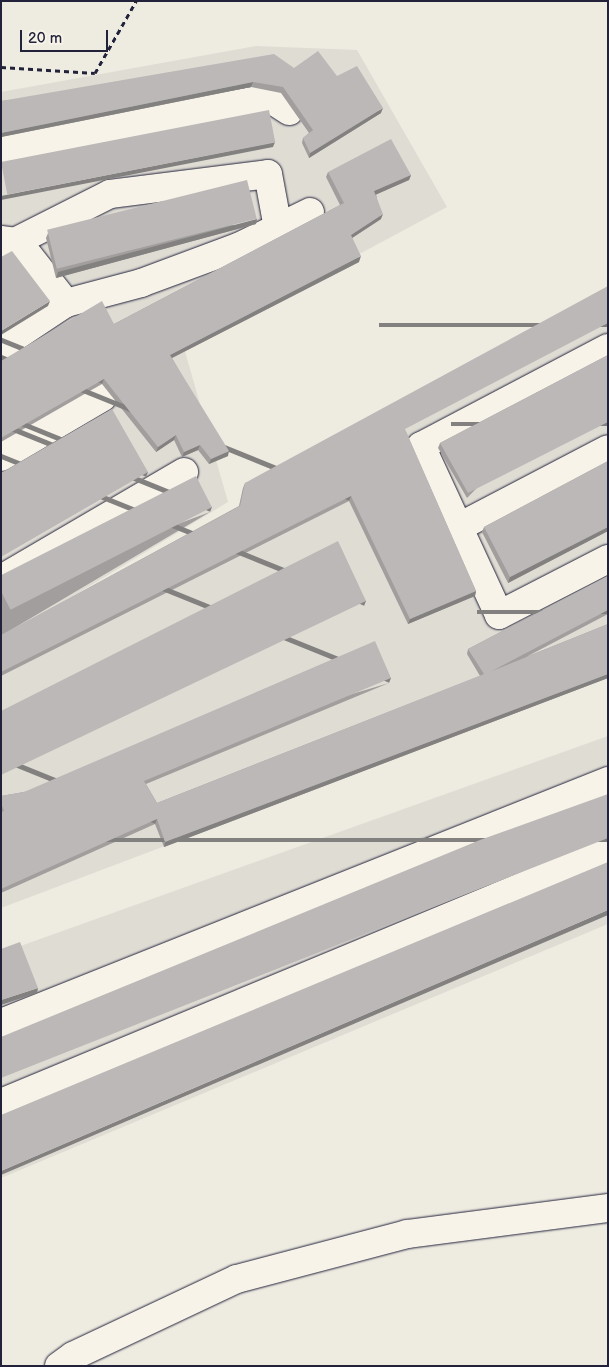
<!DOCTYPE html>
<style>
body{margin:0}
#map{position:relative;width:609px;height:1367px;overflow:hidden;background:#eeebe1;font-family:"Balsamiq Sans",sans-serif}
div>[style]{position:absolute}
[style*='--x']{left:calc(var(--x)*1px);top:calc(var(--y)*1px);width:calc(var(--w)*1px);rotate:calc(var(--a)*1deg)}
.built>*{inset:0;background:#dfdcd4}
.path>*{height:3px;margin-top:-1.5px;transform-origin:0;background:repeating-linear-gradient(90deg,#22223b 0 5px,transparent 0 9px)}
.roads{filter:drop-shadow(0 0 1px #22223b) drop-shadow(0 0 1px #22223b)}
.minor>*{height:28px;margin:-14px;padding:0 14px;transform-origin:14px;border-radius:14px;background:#f7f3e8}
.wall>*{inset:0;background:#a19e9d}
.shaded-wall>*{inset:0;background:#838180;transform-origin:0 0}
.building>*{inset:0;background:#bbb8b7;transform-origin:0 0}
span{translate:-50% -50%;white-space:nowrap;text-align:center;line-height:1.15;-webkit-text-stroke:4.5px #f7f3e8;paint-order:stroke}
.frame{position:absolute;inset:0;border:2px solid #22223b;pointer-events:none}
.scale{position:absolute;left:20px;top:30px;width:88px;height:22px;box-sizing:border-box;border:2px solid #22223b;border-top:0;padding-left:6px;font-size:15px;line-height:18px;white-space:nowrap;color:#22223b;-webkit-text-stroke:4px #f7f3e8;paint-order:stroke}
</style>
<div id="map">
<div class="built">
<i style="clip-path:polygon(256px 46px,357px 50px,447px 207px,184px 348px,228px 502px,1px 640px,1px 92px)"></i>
<i style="clip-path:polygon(608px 290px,608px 678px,1px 908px,1px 653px,238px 511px,243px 488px)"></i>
<i style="clip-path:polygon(608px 736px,608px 924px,1px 1178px,1px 953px)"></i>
</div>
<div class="path">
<i style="--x:1;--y:67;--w:94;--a:3.7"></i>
<i style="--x:95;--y:73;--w:83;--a:-60.3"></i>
</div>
<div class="roads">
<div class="minor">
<i style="--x:1;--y:151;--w:124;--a:-12.1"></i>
<i style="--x:122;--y:125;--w:149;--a:-10.4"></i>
<i style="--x:269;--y:98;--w:24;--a:33"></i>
<i style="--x:1;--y:240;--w:17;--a:7"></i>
<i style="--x:18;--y:242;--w:78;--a:51.8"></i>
<i style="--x:1;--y:249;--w:122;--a:-26.8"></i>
<i style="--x:110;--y:194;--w:159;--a:-7.2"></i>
<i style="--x:268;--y:174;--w:55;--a:79.5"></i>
<i style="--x:1;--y:346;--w:78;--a:-33.5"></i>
<i style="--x:66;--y:303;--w:78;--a:-14.9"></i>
<i style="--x:141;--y:283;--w:103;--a:-20.4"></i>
<i style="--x:238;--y:247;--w:80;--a:-25.9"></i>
<i style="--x:608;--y:348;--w:211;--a:152.3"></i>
<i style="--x:421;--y:446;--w:186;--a:65.2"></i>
<i style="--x:499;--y:615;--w:123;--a:-27.2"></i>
<i style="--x:1;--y:457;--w:118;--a:-30.5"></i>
<i style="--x:459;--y:527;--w:168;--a:-27.6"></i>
<i style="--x:1;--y:579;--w:212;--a:-30.3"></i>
<i style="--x:1;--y:1023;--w:653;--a:-21.74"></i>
<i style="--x:1;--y:1103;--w:657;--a:-22.55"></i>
<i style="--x:59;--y:1366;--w:17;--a:-36"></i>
<i style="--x:73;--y:1356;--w:181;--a:-25.2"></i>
<i style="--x:237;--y:1279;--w:176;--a:-14.8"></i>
<i style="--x:407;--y:1234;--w:203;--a:-7.4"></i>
</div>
</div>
<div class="wall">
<i style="clip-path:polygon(294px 68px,337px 76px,381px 113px,309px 158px,302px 143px,303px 138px,309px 133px,281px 93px,251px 87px,1px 137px,1px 101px)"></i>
<i style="clip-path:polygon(328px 172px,411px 175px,409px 180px,376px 194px,381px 219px,352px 238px,359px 262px,172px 358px,228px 456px,209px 464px,198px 450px,182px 457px,174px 440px,156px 452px,102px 384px,1px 442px,1px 361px,114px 324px,340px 205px,326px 177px)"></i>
<i style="clip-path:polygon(256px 224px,56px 278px,46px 238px,48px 233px)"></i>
<i style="clip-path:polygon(608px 355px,467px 498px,438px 448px,440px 443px)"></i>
<i style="clip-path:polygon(406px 432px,476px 591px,475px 596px,408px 624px,349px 501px,1px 676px,1px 590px,210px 512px,4px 634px,239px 506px,243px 488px,245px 483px)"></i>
<i style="clip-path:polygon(608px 461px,608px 531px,508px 583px,482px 532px,484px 527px)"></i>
<i style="clip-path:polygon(608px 576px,608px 614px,526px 657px,608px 624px,608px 678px,164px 847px,155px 824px,1px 893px,1px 796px,24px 792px,389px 683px,146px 784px,157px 803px,480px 676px,467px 654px,468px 649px)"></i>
</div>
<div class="shaded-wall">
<i style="clip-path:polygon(253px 82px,251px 87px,1px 137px,1px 133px)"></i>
<i style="clip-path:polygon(383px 108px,381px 113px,309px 158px,310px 153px)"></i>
<i style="clip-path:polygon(275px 142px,273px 147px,1px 200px,1px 196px)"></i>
<i style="clip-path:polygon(411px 175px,409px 180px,373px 196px,374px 191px)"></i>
<i style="clip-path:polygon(383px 214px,381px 219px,349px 240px,351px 235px)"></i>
<i style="clip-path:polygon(257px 219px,256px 224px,56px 278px,58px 272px)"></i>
<i style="clip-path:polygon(361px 256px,359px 262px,168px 360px,170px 355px)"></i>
<i style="clip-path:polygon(50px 301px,48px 306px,1px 335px,1px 331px)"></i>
<i style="left:608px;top:323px;width:4px;height:229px;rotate:90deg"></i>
<i style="left:104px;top:379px;width:5px;height:119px;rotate:112deg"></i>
<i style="left:608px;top:422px;width:4px;height:157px;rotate:90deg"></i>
<i style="clip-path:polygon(176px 435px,174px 440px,156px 452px,158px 447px)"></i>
<i style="clip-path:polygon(200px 445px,198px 450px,182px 457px,184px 452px)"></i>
<i style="clip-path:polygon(229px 451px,228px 456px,209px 464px,211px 459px)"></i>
<i style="left:148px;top:472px;width:5px;height:170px;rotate:112deg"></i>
<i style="left:351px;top:496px;width:5px;height:392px;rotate:112deg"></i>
<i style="left:212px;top:507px;width:5px;height:245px;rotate:112deg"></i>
<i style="clip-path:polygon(608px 527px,608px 531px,508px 583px,510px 577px)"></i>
<i style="clip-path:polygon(476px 591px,475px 596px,408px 624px,410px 619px)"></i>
<i style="left:366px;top:601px;width:5px;height:404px;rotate:112deg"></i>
<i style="left:608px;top:610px;width:4px;height:131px;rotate:90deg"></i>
<i style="clip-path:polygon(608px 674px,608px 678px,164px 847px,165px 842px)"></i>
<i style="left:391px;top:678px;width:5px;height:268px;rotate:112deg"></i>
<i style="left:157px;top:819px;width:5px;height:171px;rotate:112deg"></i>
<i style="left:608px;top:838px;width:4px;height:653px;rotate:90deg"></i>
<i style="clip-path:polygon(608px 910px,608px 915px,1px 1175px,1px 1171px)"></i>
<i style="clip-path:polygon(38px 988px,37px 993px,1px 1005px,1px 1000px)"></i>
</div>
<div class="building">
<i style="clip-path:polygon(318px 51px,337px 76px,357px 66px,383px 108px,310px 153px,303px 138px,313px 130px,283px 87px,253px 82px,1px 133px,1px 101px,274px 54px,294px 68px)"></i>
<i style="left:269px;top:110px;width:33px;height:273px;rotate:79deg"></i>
<i style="clip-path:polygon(391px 139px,411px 175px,374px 191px,383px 214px,351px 235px,361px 256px,170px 355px,229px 451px,211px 459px,200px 445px,184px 452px,176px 435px,158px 447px,104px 379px,1px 438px,1px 361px,102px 301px,114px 324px,344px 203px,328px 172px)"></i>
<i style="left:247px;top:180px;width:40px;height:206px;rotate:76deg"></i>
<i style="clip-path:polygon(12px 251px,50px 301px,1px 331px,1px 257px)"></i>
<i style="clip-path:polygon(608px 286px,608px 323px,405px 429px,476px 591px,410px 619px,351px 496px,1px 672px,1px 635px,240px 506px,245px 483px)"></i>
<i style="clip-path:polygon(608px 355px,608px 422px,468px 493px,440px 443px)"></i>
<i style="clip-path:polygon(112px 409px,148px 472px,1px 557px,1px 473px)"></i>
<i style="clip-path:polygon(608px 461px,608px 527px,510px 577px,484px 527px)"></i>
<i style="left:196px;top:476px;width:35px;height:226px;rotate:63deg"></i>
<i style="clip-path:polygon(338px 541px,366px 601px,1px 775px,1px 711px)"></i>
<i style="clip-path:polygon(608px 576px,608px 610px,492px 671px,608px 624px,608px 674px,165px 842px,157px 819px,1px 889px,1px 812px,4px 811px,1px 803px,1px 796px,24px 792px,375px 641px,391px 678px,144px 781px,157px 803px,484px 674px,468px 649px)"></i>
<i style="clip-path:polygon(608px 794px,608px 838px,1px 1078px,1px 1037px,480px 840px)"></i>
<i style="clip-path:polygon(608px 862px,608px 910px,1px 1171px,1px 1115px)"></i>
<i style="clip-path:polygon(20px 942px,38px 988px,1px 1000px,1px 949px)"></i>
</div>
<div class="frame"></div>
<div class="scale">20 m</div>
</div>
